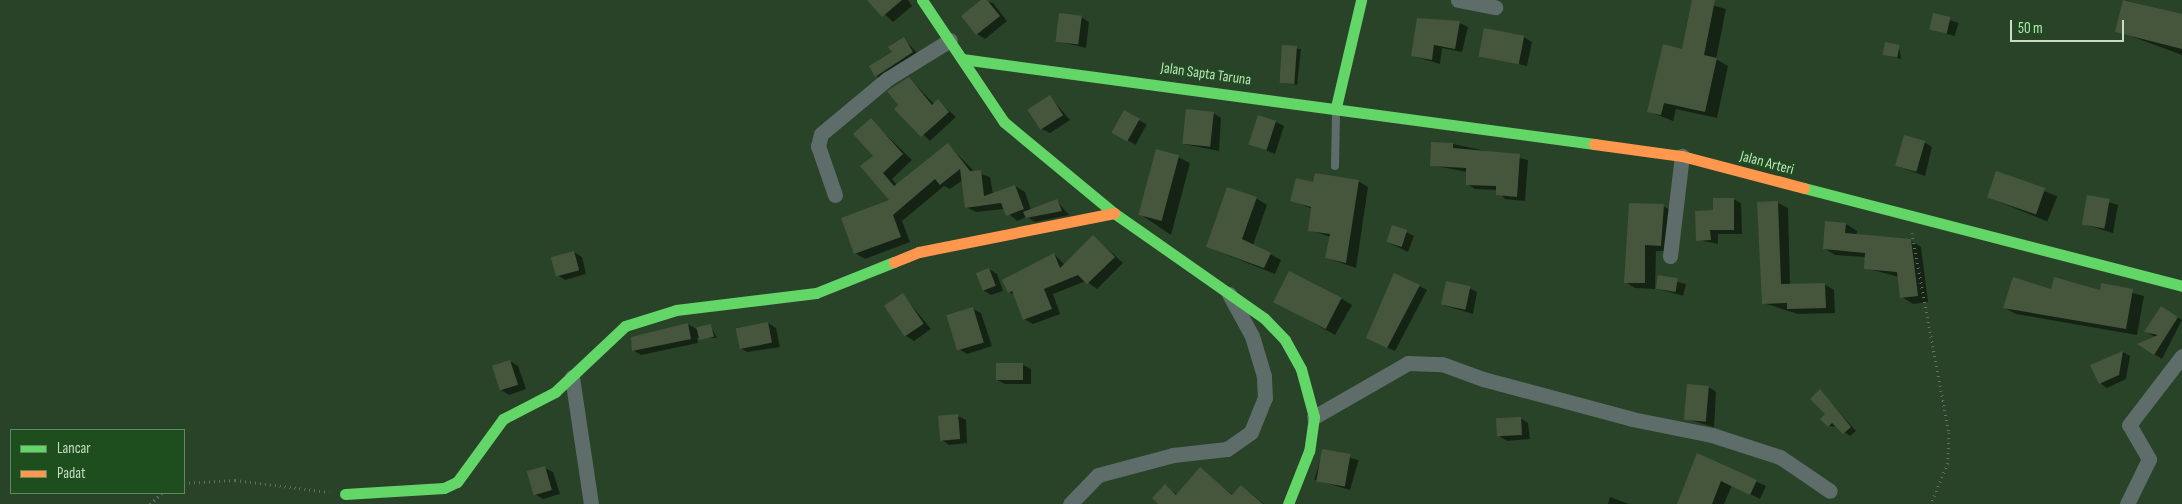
<!DOCTYPE html>
<style>
body{margin:0}
#map{position:relative;width:2182px;height:504px;overflow:hidden;background:#294329;font-family:"Sofia Sans Condensed",sans-serif}
div>[style]{position:absolute}
[style*='--x']{left:calc(var(--x)*1px);top:calc(var(--y)*1px);width:calc(var(--w)*1px);rotate:calc(var(--a)*1deg)}
.shadow>*{inset:0;background:#0007;transform-origin:0 0}
.building>*{inset:0;background:#46563d;transform-origin:0 0}
.path>*{height:2.5px;margin-top:-1.25px;transform-origin:0;background:repeating-linear-gradient(90deg,#606f67 0 1px,transparent 0 5px)}
.lane>*{height:8px;margin:-4px;padding:0 4px;transform-origin:4px;border-radius:4px;background:#5e6d6a}
.street>*{height:15px;margin:-7.5px;padding:0 7.5px;transform-origin:7.5px;border-radius:7.5px;background:#5e6d6a}
.fast>*{height:11px;margin:-5.5px;padding:0 5.5px;transform-origin:5.5px;border-radius:5.5px;background:#63d668}
.slow>*{height:11px;margin:-5.5px;padding:0 5.5px;transform-origin:5.5px;border-radius:5.5px;background:#ff974d}
span{translate:-50% -50%;white-space:nowrap;text-align:center;line-height:1.15;-webkit-text-stroke:4px #1e4e1e;paint-order:stroke}
.street-label{font-size:15px;color:#c5dec3}
.legend{position:absolute;left:10px;top:429px;width:175px;height:65px;box-sizing:border-box;background:#1e4e1e;border:1px solid #618860;margin:0;padding:6px 9px;list-style:none;font-size:15px;color:#c5dec3}
.legend li{display:flex;align-items:center;gap:10px;height:25px}
.legend b{width:25px;border:1px solid #618860}
.scale{position:absolute;left:2010px;top:20px;width:114px;height:22px;box-sizing:border-box;border:2px solid #c5dec3;border-top:0;padding-left:6px;font-size:15px;line-height:18px;white-space:nowrap;color:#c5dec3;-webkit-text-stroke:4px #1e4e1e;paint-order:stroke}
</style>
<div id="map">
<div class="shadow">
<i style="clip-path:polygon(870px 0,908px 0,912px 6px,893px 22px)"></i>
<i style="clip-path:polygon(983px 0,993px 3px,1007px 21px,985px 39px,977px 34px)"></i>
<i style="clip-path:polygon(1694px 0,1726px 9px,1716px 59px,1728px 66px,1717px 118px,1676px 109px,1673px 121px,1648px 111px,1683px 50px)"></i>
<i style="clip-path:polygon(2125px 0,2182px 15px,2182px 55px,2117px 31px)"></i>
<i style="left:1934px;top:15px;width:26px;height:14px;rotate:18deg"></i>
<i style="clip-path:polygon(1081px 17px,1089px 22px,1086px 48px,1056px 41px)"></i>
<i style="clip-path:polygon(1460px 23px,1468px 27px,1462px 52px,1442px 48px,1440px 64px,1413px 56px)"></i>
<i style="clip-path:polygon(1524px 37px,1532px 42px,1527px 66px,1479px 55px)"></i>
<i style="clip-path:polygon(904px 39px,920px 56px,884px 80px,876px 76px)"></i>
<i style="clip-path:polygon(1899px 46px,1901px 59px,1883px 54px)"></i>
<i style="left:1283px;top:47px;width:18px;height:36px;rotate:6deg"></i>
<i style="clip-path:polygon(909px 78px,934px 104px,938px 101px,956px 117px,930px 141px,896px 109px)"></i>
<i style="clip-path:polygon(1050px 97px,1070px 120px,1050px 133px,1042px 129px)"></i>
<i style="left:1124px;top:112px;width:26px;height:23px;rotate:29deg"></i>
<i style="clip-path:polygon(1213px 113px,1221px 118px,1219px 151px,1184px 144px)"></i>
<i style="clip-path:polygon(871px 120px,912px 160px,892px 179px,897px 185px,948px 145px,975px 172px,990px 177px,993px 194px,1015px 186px,1025px 192px,1031px 210px,1057px 201px,1069px 215px,1035px 222px,1027px 217px,1017px 221px,1004px 209px,976px 212px,966px 207px,963px 180px,950px 189px,944px 186px,902px 221px,910px 242px,865px 259px,855px 253px,891px 201px,875px 156px)"></i>
<i style="clip-path:polygon(1276px 122px,1284px 126px,1275px 154px,1250px 144px)"></i>
<i style="clip-path:polygon(1924px 142px,1932px 147px,1925px 176px,1897px 166px)"></i>
<i style="clip-path:polygon(1453px 144px,1528px 160px,1525px 201px,1505px 199px,1497px 190px,1475px 189px,1467px 184px,1467px 172px,1431px 165px)"></i>
<i style="clip-path:polygon(1178px 157px,1190px 163px,1171px 235px,1140px 214px)"></i>
<i style="left:1997px;top:172px;width:65px;height:27px;rotate:22deg"></i>
<i style="clip-path:polygon(1358px 181px,1368px 187px,1356px 268px,1327px 258px,1331px 237px,1309px 230px,1312px 209px,1292px 200px,1314px 184px)"></i>
<i style="clip-path:polygon(2088px 196px,2118px 205px,2113px 233px,2083px 224px)"></i>
<i style="clip-path:polygon(1256px 198px,1267px 205px,1253px 245px,1281px 260px,1275px 274px,1207px 247px)"></i>
<i style="clip-path:polygon(1733px 199px,1741px 203px,1742px 234px,1718px 234px,1718px 244px,1698px 240px,1715px 211px)"></i>
<i style="clip-path:polygon(1758px 203px,1778px 203px,1788px 208px,1790px 285px,1824px 284px,1834px 290px,1835px 313px,1798px 314px,1763px 303px)"></i>
<i style="clip-path:polygon(1663px 206px,1674px 212px,1672px 251px,1656px 251px,1655px 289px,1635px 288px,1625px 282px)"></i>
<i style="clip-path:polygon(1846px 224px,1857px 231px,1856px 236px,1910px 240px,1921px 247px,1928px 302px,1913px 304px,1902px 297px,1899px 277px,1865px 268px,1866px 257px,1835px 255px,1824px 248px)"></i>
<i style="clip-path:polygon(1406px 232px,1414px 236px,1408px 252px,1387px 242px)"></i>
<i style="clip-path:polygon(1094px 237px,1123px 263px,1097px 289px,1086px 281px,1053px 294px,1060px 314px,1033px 324px,1024px 319px,1015px 295px,1009px 292px,1054px 254px,1065px 265px)"></i>
<i style="clip-path:polygon(574px 252px,582px 257px,586px 274px,565px 280px,557px 275px)"></i>
<i style="clip-path:polygon(989px 269px,997px 274px,1003px 291px,991px 295px,983px 290px)"></i>
<i style="left:1659px;top:277px;width:28px;height:12px;rotate:15deg"></i>
<i style="clip-path:polygon(2102px 285px,2144px 296px,2137px 335px,2016px 314px,2005px 308px,2052px 291px,2101px 291px)"></i>
<i style="clip-path:polygon(1419px 286px,1427px 290px,1395px 351px,1375px 342px)"></i>
<i style="clip-path:polygon(1469px 288px,1477px 292px,1473px 314px,1443px 305px)"></i>
<i style="clip-path:polygon(903px 295px,931px 329px,914px 341px,906px 336px)"></i>
<i style="clip-path:polygon(1342px 299px,1352px 305px,1335px 335px,1276px 302px)"></i>
<i style="clip-path:polygon(2161px 307px,2182px 320px,2162px 359px,2139px 345px,2155px 337px,2146px 332px)"></i>
<i style="clip-path:polygon(973px 309px,981px 313px,992px 346px,967px 354px,959px 349px)"></i>
<i style="clip-path:polygon(768px 323px,776px 328px,780px 347px,747px 352px,739px 347px,736px 328px)"></i>
<i style="clip-path:polygon(688px 324px,698px 330px,710px 325px,717px 338px,697px 338px,698px 343px,641px 355px,633px 350px)"></i>
<i style="clip-path:polygon(2123px 352px,2130px 356px,2126px 379px,2107px 388px,2100px 383px)"></i>
<i style="clip-path:polygon(510px 361px,518px 366px,526px 389px,509px 395px,501px 390px)"></i>
<i style="clip-path:polygon(1023px 365px,1031px 369px,1031px 384px,1005px 384px,997px 380px)"></i>
<i style="clip-path:polygon(1709px 387px,1716px 392px,1714px 427px,1686px 419px)"></i>
<i style="clip-path:polygon(1820px 391px,1856px 431px,1850px 436px,1838px 427px,1828px 426px)"></i>
<i style="clip-path:polygon(958px 416px,966px 420px,967px 443px,949px 445px,942px 440px)"></i>
<i style="clip-path:polygon(1520px 418px,1528px 423px,1530px 439px,1507px 441px,1499px 436px)"></i>
<i style="left:1323px;top:450px;width:37px;height:31px;rotate:16deg"></i>
<i style="clip-path:polygon(1697px 455px,1766px 486px,1760px 499px,1732px 485px,1724px 504px,1679px 504px)"></i>
<i style="clip-path:polygon(545px 468px,553px 472px,560px 494px,543px 499px,535px 494px)"></i>
<i style="clip-path:polygon(1200px 469px,1233px 495px,1242px 486px,1264px 504px,1160px 504px,1165px 486px,1178px 495px)"></i>
<i style="clip-path:polygon(1610px 497px,1629px 504px,1608px 504px)"></i>
</div>
<div class="building">
<i style="clip-path:polygon(867px 0,902px 0,882px 17px)"></i>
<i style="clip-path:polygon(981px 0,987px 0,1000px 16px,976px 35px,961px 16px)"></i>
<i style="clip-path:polygon(1692px 0,1715px 0,1704px 55px,1717px 58px,1705px 112px,1664px 103px,1661px 115px,1647px 112px,1663px 44px,1682px 49px)"></i>
<i style="clip-path:polygon(2123px 0,2182px 14px,2182px 49px,2115px 32px)"></i>
<i style="left:1059px;top:13px;width:23px;height:29px;rotate:7deg"></i>
<i style="left:1933px;top:13px;width:18px;height:17px;rotate:13deg"></i>
<i style="clip-path:polygon(1417px 18px,1460px 21px,1455px 49px,1434px 45px,1432px 60px,1411px 56px)"></i>
<i style="left:1484px;top:28px;width:41px;height:29px;rotate:11deg"></i>
<i style="clip-path:polygon(904px 37px,913px 52px,875px 77px,869px 66px,892px 52px,888px 47px)"></i>
<i style="left:1885px;top:42px;width:15px;height:13px;rotate:11deg"></i>
<i style="left:1282px;top:45px;width:15px;height:38px;rotate:4deg"></i>
<i style="clip-path:polygon(909px 77px,932px 105px,938px 99px,949px 112px,921px 137px,894px 109px,898px 105px,887px 91px)"></i>
<i style="left:1050px;top:95px;width:24px;height:27px;rotate:57deg"></i>
<i style="left:1186px;top:109px;width:28px;height:35px;rotate:6deg"></i>
<i style="left:1124px;top:110px;width:18px;height:26px;rotate:29deg"></i>
<i style="left:1258px;top:115px;width:19px;height:31px;rotate:18deg"></i>
<i style="clip-path:polygon(871px 118px,903px 154px,883px 173px,894px 186px,948px 143px,970px 171px,981px 170px,984px 196px,1015px 185px,1024px 209px,1006px 216px,1001px 203px,965px 208px,960px 169px,940px 185px,935px 179px,893px 215px,901px 237px,854px 254px,841px 218px,889px 200px,860px 166px,873px 156px,853px 134px)"></i>
<i style="left:1904px;top:135px;width:22px;height:32px;rotate:16deg"></i>
<i style="clip-path:polygon(1431px 142px,1453px 143px,1453px 148px,1520px 154px,1517px 197px,1496px 195px,1496px 186px,1466px 185px,1466px 168px,1430px 166px)"></i>
<i style="left:1156px;top:149px;width:24px;height:68px;rotate:15deg"></i>
<i style="left:1996px;top:171px;width:52px;height:28px;rotate:19deg"></i>
<i style="clip-path:polygon(1315px 173px,1359px 180px,1346px 263px,1325px 258px,1330px 234px,1308px 231px,1311px 207px,1290px 201px,1296px 178px,1313px 182px)"></i>
<i style="clip-path:polygon(1227px 187px,1257px 197px,1242px 239px,1271px 253px,1264px 268px,1206px 247px)"></i>
<i style="left:2087px;top:195px;width:23px;height:30px;rotate:10deg"></i>
<i style="clip-path:polygon(1713px 198px,1734px 198px,1734px 230px,1710px 230px,1711px 240px,1696px 241px,1695px 211px,1713px 210px)"></i>
<i style="clip-path:polygon(1057px 199px,1062px 211px,1026px 218px,1023px 212px)"></i>
<i style="clip-path:polygon(1778px 201px,1781px 284px,1825px 283px,1826px 308px,1787px 309px,1787px 303px,1762px 304px,1757px 202px)"></i>
<i style="clip-path:polygon(1629px 203px,1664px 204px,1661px 246px,1645px 245px,1645px 283px,1624px 283px)"></i>
<i style="clip-path:polygon(1825px 221px,1846px 223px,1845px 233px,1911px 239px,1918px 296px,1900px 298px,1897px 272px,1864px 269px,1865px 253px,1823px 249px)"></i>
<i style="left:1392px;top:225px;width:16px;height:18px;rotate:18deg"></i>
<i style="clip-path:polygon(1093px 235px,1115px 257px,1087px 284px,1078px 275px,1044px 289px,1052px 309px,1023px 320px,1012px 291px,1008px 293px,1002px 280px,1054px 253px,1060px 268px)"></i>
<i style="left:574px;top:251px;width:20px;height:24px;rotate:75deg"></i>
<i style="left:989px;top:268px;width:19px;height:14px;rotate:69deg"></i>
<i style="left:1289px;top:271px;width:59px;height:35px;rotate:27deg"></i>
<i style="clip-path:polygon(1394px 273px,1420px 285px,1387px 348px,1366px 338px)"></i>
<i style="left:1658px;top:275px;width:20px;height:14px;rotate:9deg"></i>
<i style="clip-path:polygon(2013px 277px,2051px 289px,2054px 277px,2100px 290px,2101px 283px,2133px 289px,2126px 329px,2003px 308px)"></i>
<i style="left:1446px;top:281px;width:25px;height:24px;rotate:12deg"></i>
<i style="left:903px;top:293px;width:37px;height:23px;rotate:56deg"></i>
<i style="clip-path:polygon(2161px 306px,2178px 317px,2154px 355px,2137px 344px,2158px 335px,2144px 332px)"></i>
<i style="left:973px;top:307px;width:37px;height:28px;rotate:73deg"></i>
<i style="left:768px;top:322px;width:21px;height:33px;rotate:79deg"></i>
<i style="clip-path:polygon(688px 323px,691px 339px,632px 351px,631px 337px)"></i>
<i style="left:711px;top:324px;width:13px;height:15px;rotate:77deg"></i>
<i style="clip-path:polygon(2123px 351px,2119px 375px,2099px 384px,2090px 365px)"></i>
<i style="left:510px;top:360px;width:26px;height:19px;rotate:72deg"></i>
<i style="left:1023px;top:363px;width:17px;height:27px;rotate:90deg"></i>
<i style="left:1687px;top:384px;width:22px;height:36px;rotate:5deg"></i>
<i style="clip-path:polygon(1820px 389px,1851px 427px,1843px 434px,1832px 423px,1828px 427px,1820px 419px,1825px 414px,1810px 399px)"></i>
<i style="left:958px;top:414px;width:25px;height:20px;rotate:85deg"></i>
<i style="left:1521px;top:417px;width:18px;height:25px;rotate:87deg"></i>
<i style="left:1322px;top:449px;width:29px;height:33px;rotate:10deg"></i>
<i style="clip-path:polygon(1697px 453px,1757px 480px,1750px 495px,1721px 481px,1712px 504px,1677px 504px)"></i>
<i style="left:545px;top:466px;width:25px;height:19px;rotate:74deg"></i>
<i style="clip-path:polygon(1200px 467px,1232px 495px,1241px 485px,1263px 504px,1158px 504px,1152px 498px,1165px 484px,1176px 495px)"></i>
</div>
<div class="path">
<i style="--x:1912;--y:233;--w:203;--a:79.5"></i>
<i style="--x:1949;--y:433;--w:30;--a:92"></i>
<i style="--x:1948;--y:463;--w:44;--a:112.5"></i>
<i style="--x:184;--y:483;--w:51;--a:-3.4"></i>
<i style="--x:235;--y:480;--w:95;--a:7.3"></i>
<i style="--x:150;--y:504;--w:16;--a:-43"></i>
</div>
<div class="lane">
<i style="--x:1335;--y:166;--w:54;--a:-88.9"></i>
</div>
<div class="street">
<i style="--x:1458;--y:0;--w:38;--a:11"></i>
<i style="--x:835;--y:195;--w:52;--a:-109.1"></i>
<i style="--x:818;--y:146;--w:12;--a:-76"></i>
<i style="--x:821;--y:134;--w:86;--a:-39.8"></i>
<i style="--x:887;--y:79;--w:74;--a:-31.8"></i>
<i style="--x:1670;--y:256;--w:101;--a:-83.2"></i>
<i style="--x:572;--y:377;--w:128;--a:81.5"></i>
<i style="--x:1314;--y:417;--w:108;--a:-29.9"></i>
<i style="--x:1408;--y:363;--w:34;--a:2"></i>
<i style="--x:1442;--y:364;--w:44;--a:20.1"></i>
<i style="--x:1483;--y:379;--w:154;--a:15"></i>
<i style="--x:1632;--y:419;--w:82;--a:11.3"></i>
<i style="--x:1712;--y:435;--w:71;--a:17.9"></i>
<i style="--x:1780;--y:457;--w:60;--a:34.2"></i>
<i style="--x:1070;--y:504;--w:40;--a:-46"></i>
<i style="--x:1098;--y:475;--w:78;--a:-14.9"></i>
<i style="--x:1173;--y:455;--w:54;--a:-6.3"></i>
<i style="--x:1227;--y:449;--w:29;--a:-35"></i>
<i style="--x:1251;--y:432;--w:37;--a:-68"></i>
<i style="--x:1265;--y:398;--w:22;--a:-93"></i>
<i style="--x:1264;--y:376;--w:42;--a:-106.7"></i>
<i style="--x:1252;--y:336;--w:48;--a:-118.7"></i>
<i style="--x:2127;--y:504;--w:50;--a:-63.9"></i>
<i style="--x:2149;--y:459;--w:39;--a:-120"></i>
<i style="--x:2129;--y:425;--w:87;--a:-52.5"></i>
</div>
<div class="fast">
<i style="--x:922;--y:0;--w:147;--a:56.1"></i>
<i style="--x:1004;--y:122;--w:143;--a:39.6"></i>
<i style="--x:1114;--y:213;--w:183;--a:35"></i>
<i style="--x:1264;--y:318;--w:30;--a:46"></i>
<i style="--x:1285;--y:340;--w:33;--a:61"></i>
<i style="--x:1301;--y:369;--w:50;--a:74.8"></i>
<i style="--x:1314;--y:417;--w:34;--a:98"></i>
<i style="--x:1309;--y:451;--w:57;--a:111.6"></i>
<i style="--x:962;--y:59;--w:638;--a:7.66"></i>
<i style="--x:1336;--y:107;--w:110;--a:-76.8"></i>
<i style="--x:1804;--y:188;--w:390;--a:14.5"></i>
<i style="--x:345;--y:494;--w:99;--a:-3.5"></i>
<i style="--x:444;--y:488;--w:14;--a:-25"></i>
<i style="--x:457;--y:482;--w:78;--a:-53.9"></i>
<i style="--x:503;--y:419;--w:59;--a:-27.4"></i>
<i style="--x:555;--y:392;--w:96;--a:-43.3"></i>
<i style="--x:625;--y:326;--w:53;--a:-17.4"></i>
<i style="--x:676;--y:310;--w:141;--a:-6.9"></i>
<i style="--x:816;--y:293;--w:84;--a:-21.7"></i>
</div>
<div class="slow">
<i style="--x:1594;--y:144;--w:89;--a:7.8"></i>
<i style="--x:1682;--y:156;--w:126;--a:14.7"></i>
<i style="--x:894;--y:262;--w:27;--a:-22"></i>
<i style="--x:919;--y:252;--w:199;--a:-11.3"></i>
</div>
<div class="street-label">
<span style="left:1206px;top:74px;rotate:8deg">Jalan Sapta Taruna</span>
<span style="left:1767px;top:163px;rotate:15deg">Jalan Arteri</span>
</div>
<ul class="legend">
<li><b style="height:6px;background:#63d668"></b>Lancar</li>
<li><b style="height:6px;background:#ff974d"></b>Padat</li>
</ul>
<div class="scale">50 m</div>
</div>
